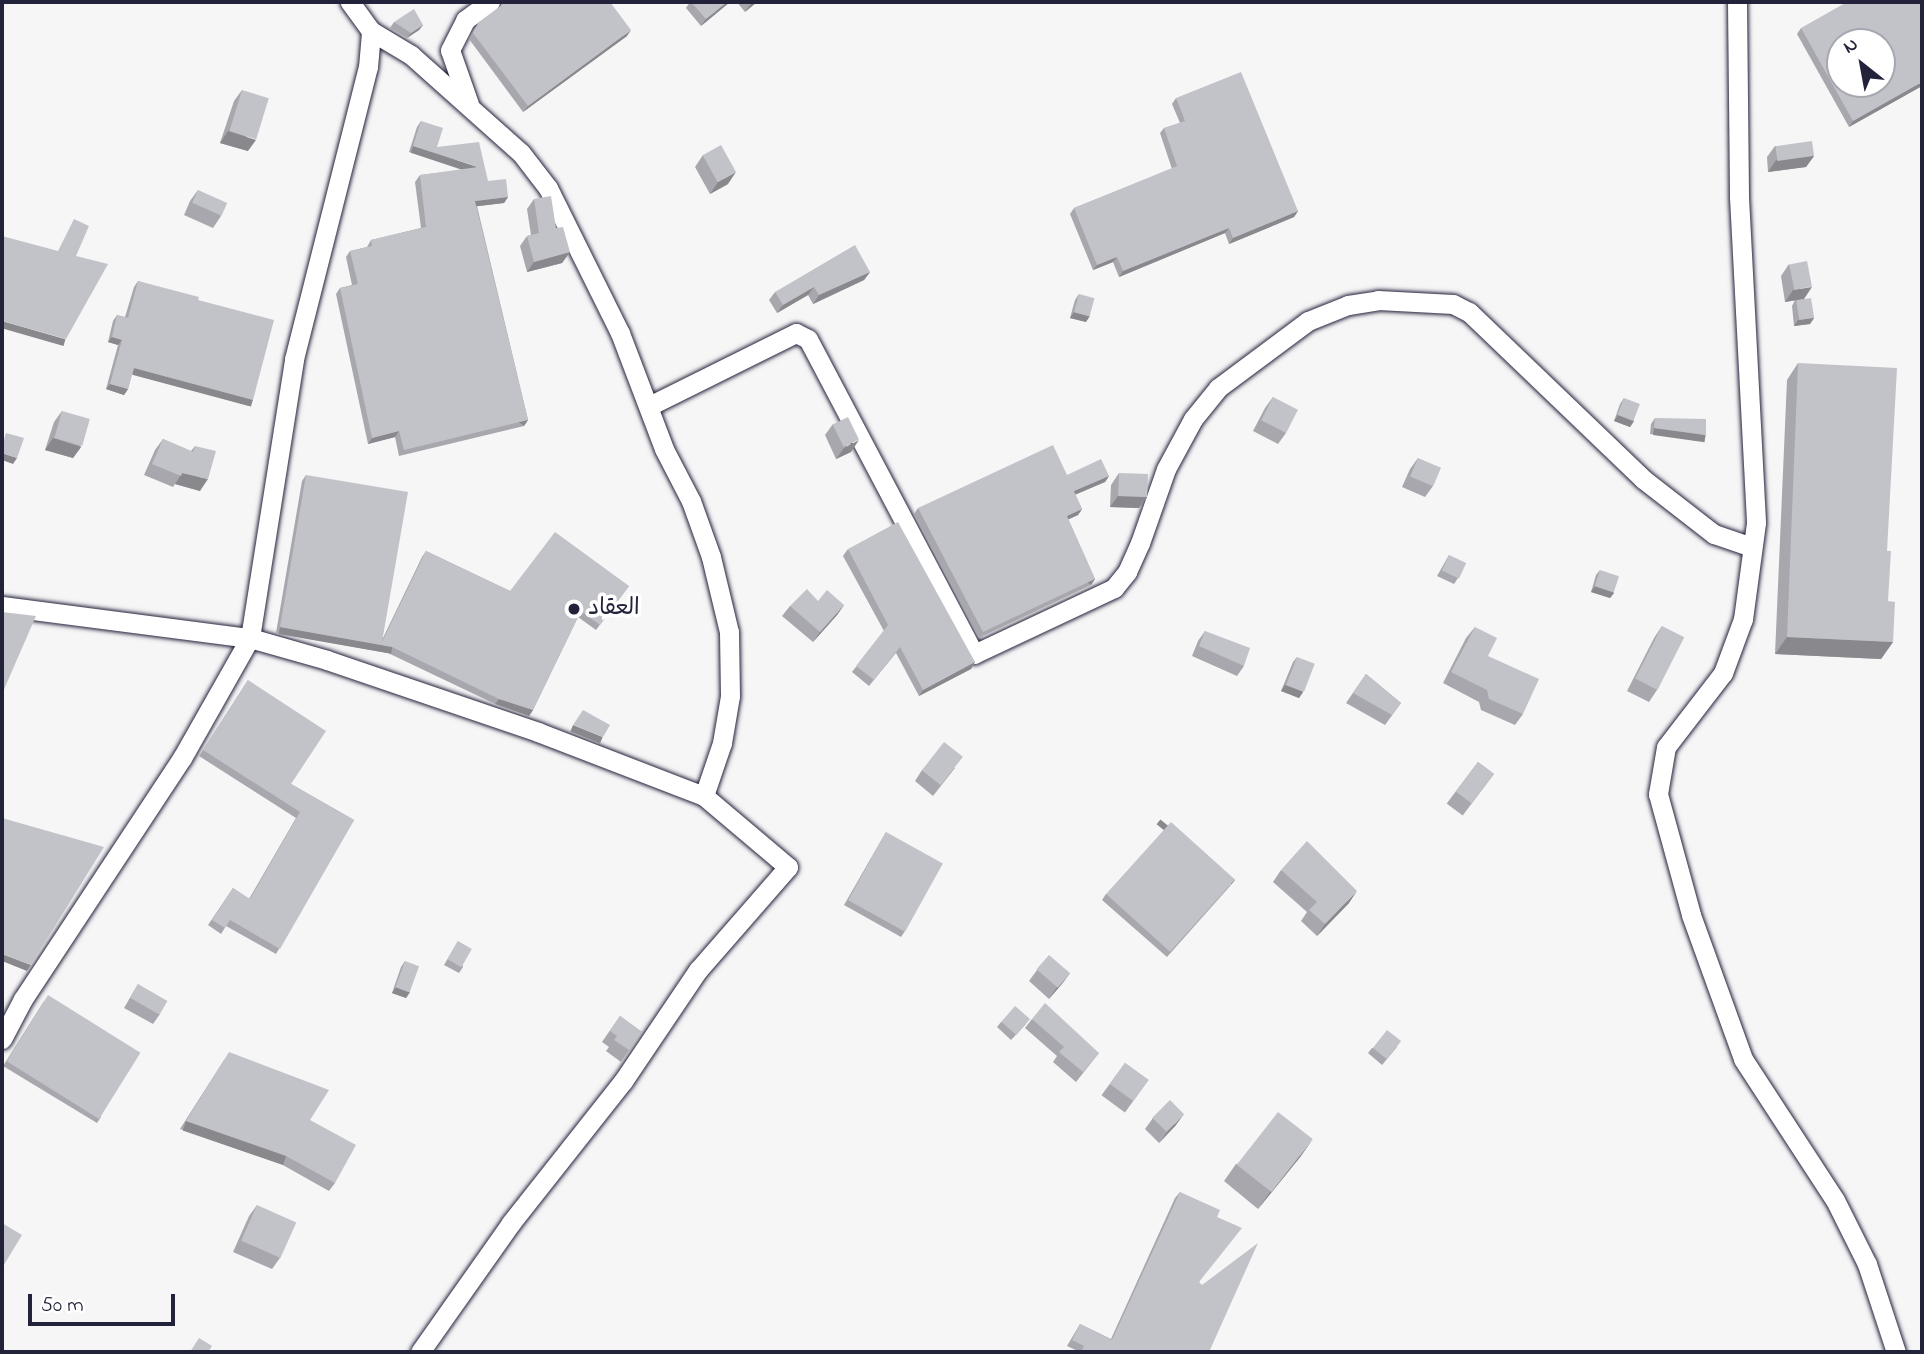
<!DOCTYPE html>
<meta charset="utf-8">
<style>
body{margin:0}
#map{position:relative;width:1924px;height:1354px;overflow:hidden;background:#f6f6f7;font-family:"Indie Flower","Playpen Sans Arabic",sans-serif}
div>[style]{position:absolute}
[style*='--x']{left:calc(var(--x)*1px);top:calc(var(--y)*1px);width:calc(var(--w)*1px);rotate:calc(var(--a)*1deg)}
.roads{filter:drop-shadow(0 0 2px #22223b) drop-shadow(0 0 2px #22223b)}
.minor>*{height:19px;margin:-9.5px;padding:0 9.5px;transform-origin:9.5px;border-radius:9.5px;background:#fff}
.wall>*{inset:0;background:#a7a7ad;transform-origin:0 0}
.shaded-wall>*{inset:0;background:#88888d;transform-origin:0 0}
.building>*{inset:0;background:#c2c2c9;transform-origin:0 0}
.dots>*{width:19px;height:19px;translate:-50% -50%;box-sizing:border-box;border:4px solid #fff;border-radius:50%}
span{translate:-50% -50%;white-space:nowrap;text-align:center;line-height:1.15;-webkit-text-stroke:7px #fff;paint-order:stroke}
.poi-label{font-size:23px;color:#22223b}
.left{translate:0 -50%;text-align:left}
.frame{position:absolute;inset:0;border:4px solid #22223b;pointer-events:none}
.north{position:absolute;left:1826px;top:28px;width:70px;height:70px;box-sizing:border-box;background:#fff;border:2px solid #a7a7b1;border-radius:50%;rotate:329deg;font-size:19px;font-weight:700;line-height:28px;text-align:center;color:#22223b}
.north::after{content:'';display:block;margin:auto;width:24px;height:32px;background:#22223b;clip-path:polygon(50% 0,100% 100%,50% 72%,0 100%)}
.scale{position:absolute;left:28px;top:1294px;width:147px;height:32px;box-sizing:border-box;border:4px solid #22223b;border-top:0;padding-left:9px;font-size:21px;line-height:24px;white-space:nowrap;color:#22223b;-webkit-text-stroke:5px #fff;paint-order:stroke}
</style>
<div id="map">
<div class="roads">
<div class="minor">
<i style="--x:1737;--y:2;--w:195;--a:89.4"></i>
<i style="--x:1739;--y:197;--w:326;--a:87"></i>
<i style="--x:1756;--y:523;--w:97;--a:97.7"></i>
<i style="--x:1743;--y:619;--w:58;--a:110.3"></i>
<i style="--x:1723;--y:673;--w:93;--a:127.6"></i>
<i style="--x:1666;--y:747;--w:48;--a:99.7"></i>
<i style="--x:1658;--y:794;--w:125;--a:74.7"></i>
<i style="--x:1691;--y:915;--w:153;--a:70.1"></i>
<i style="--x:1743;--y:1059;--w:168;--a:56.9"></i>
<i style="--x:1835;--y:1200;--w:72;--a:63.4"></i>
<i style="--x:1867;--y:1264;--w:93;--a:71.8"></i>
<i style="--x:371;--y:31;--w:47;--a:31"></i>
<i style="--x:411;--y:55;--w:147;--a:41.7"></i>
<i style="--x:521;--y:153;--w:44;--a:52.4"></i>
<i style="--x:548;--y:188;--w:162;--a:63.6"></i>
<i style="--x:620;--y:333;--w:124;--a:69.2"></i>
<i style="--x:664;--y:449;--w:59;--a:62.6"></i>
<i style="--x:691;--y:501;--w:59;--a:70.3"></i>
<i style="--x:711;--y:557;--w:77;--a:76.5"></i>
<i style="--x:729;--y:632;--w:64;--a:89.1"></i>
<i style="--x:730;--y:696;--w:48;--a:99.7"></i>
<i style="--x:722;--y:743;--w:56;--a:108.8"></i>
<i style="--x:469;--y:104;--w:57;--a:-109.4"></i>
<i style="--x:450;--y:50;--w:34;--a:-63"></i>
<i style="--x:465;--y:20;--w:31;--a:-36"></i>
<i style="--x:649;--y:406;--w:164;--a:-26.4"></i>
<i style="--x:796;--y:333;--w:13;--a:27"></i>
<i style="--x:808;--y:339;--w:356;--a:62.2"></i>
<i style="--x:974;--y:654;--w:155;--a:-25.2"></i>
<i style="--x:1114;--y:588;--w:21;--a:-51"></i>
<i style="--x:1127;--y:572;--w:32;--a:-66"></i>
<i style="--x:1140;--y:543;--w:78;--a:-70.6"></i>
<i style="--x:1166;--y:469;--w:57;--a:-61.6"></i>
<i style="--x:1193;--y:419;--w:40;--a:-51"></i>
<i style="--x:1218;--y:388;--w:112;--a:-36.7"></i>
<i style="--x:1308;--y:321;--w:43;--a:-21.8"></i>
<i style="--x:1348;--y:305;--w:30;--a:-9"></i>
<i style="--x:1378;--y:300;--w:75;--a:3.1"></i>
<i style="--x:1453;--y:304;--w:18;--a:27"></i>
<i style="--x:1469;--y:312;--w:241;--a:43.8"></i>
<i style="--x:1643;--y:479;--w:90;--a:37.8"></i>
<i style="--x:1714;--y:534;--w:40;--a:18.9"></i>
<i style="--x:2;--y:606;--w:250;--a:7.4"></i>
<i style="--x:250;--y:638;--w:80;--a:15.9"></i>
<i style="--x:327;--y:660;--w:223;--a:18.8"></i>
<i style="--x:538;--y:732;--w:178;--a:21.1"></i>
<i style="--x:704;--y:796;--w:110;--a:40.2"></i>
<i style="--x:788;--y:867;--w:137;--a:131.1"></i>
<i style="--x:698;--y:970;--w:134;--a:124"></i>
<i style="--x:623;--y:1081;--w:181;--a:128.3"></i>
<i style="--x:511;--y:1223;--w:158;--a:125.2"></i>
<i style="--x:2;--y:1039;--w:45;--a:-62.3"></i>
<i style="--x:23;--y:999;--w:289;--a:-56.6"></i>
<i style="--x:182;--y:758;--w:138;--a:-60.5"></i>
<i style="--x:250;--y:638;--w:282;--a:-81"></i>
<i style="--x:294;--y:359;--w:301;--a:-75.8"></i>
<i style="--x:368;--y:67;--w:36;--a:-85"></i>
<i style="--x:371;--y:31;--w:36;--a:-126"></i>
</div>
</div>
<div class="wall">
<i style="clip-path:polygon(690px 2px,730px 2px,701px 26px,686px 8px)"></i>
<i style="clip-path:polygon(737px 2px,757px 2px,745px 12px)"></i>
<i style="clip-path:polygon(394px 22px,423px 25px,419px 30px,407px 38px,390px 28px)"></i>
<i style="clip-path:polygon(479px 22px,627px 36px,523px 112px,469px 39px)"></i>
<i style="clip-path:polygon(1801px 28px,1922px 86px,1849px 127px,1797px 34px)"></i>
<i style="clip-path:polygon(242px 90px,248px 151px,220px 143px,234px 101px)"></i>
<i style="clip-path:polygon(1176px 98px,1298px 211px,1294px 217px,1229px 244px,1225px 233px,1119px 277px,1113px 262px,1093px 270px,1070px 214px,1074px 208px,1172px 169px,1160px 133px,1164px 128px,1180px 123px,1172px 104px)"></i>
<i style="clip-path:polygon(421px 121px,437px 147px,488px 181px,508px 197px,504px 203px,477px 206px,528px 420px,524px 426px,399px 456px,395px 437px,368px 444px,336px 294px,340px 288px,352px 285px,346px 257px,350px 251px,367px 247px,371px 240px,421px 228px,415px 182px,420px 175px,462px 170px,409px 152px,417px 127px)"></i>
<i style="clip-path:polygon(1775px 146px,1814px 156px,1806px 167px,1768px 172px,1767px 157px)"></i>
<i style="clip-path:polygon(703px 155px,728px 184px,710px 194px,695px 167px)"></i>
<i style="clip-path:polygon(198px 190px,221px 216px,213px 228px,184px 215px,190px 201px)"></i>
<i style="clip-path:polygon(534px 199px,556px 228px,570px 252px,562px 263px,527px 272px,520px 246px,527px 236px,531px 235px,527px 209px)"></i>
<i style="clip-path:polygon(1789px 264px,1804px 299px,1814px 318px,1810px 324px,1794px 326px,1792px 306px,1795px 300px,1785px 302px,1781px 276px)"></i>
<i style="clip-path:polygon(870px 272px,864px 280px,813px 304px,808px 295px,777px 313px,769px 300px,775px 292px)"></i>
<i style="clip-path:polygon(138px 281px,198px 300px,253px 400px,249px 406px,132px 374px,128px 389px,124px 395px,106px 389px,118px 345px,108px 342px,113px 321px,117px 315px,125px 317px,134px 287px)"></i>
<i style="clip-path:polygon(1079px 294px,1086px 322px,1070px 318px,1075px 300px)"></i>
<i style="clip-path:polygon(1798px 363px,1887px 551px,1888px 601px,1893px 642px,1881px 659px,1775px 654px,1787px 380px)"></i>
<i style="clip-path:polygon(1273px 397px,1286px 433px,1278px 444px,1253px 431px,1265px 408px)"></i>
<i style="clip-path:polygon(1624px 398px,1634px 421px,1630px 427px,1614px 421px,1620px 404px)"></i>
<i style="clip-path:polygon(62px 411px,81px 447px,73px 458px,45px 450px,54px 422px)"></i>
<i style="clip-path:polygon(1655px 418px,1706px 435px,1702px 441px,1650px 434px,1651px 424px)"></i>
<i style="clip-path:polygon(833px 424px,851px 452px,836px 459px,825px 435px)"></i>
<i style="clip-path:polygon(163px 439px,191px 451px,195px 446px,200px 491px,175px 484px,173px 487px,144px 475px,155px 450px)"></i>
<i style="clip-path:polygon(1418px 458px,1433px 486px,1425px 497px,1402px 487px,1410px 469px)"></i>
<i style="clip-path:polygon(1119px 473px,1147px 497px,1139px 508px,1110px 507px,1111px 485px)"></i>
<i style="clip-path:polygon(306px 475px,383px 638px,422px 557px,426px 551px,510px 591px,629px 586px,596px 630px,578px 617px,533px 710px,529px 716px,495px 704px,388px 653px,276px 633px,302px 481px)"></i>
<i style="clip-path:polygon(1067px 475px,1109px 476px,1105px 482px,1075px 494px,1082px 509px,1078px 515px,1068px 519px,1095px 579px,1091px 585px,979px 638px,914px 514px,918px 508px)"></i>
<i style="clip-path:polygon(848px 549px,975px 662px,971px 669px,919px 696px,896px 653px,869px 686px,852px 672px,884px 631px,843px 556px)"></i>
<i style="clip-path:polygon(1449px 555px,1458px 578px,1454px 584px,1437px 576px)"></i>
<i style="clip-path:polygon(1600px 570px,1614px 593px,1610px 598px,1591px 592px,1596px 575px)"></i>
<i style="clip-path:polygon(818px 601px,844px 605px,837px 615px,813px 642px,782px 616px,790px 606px)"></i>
<i style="clip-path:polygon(1662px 626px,1657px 690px,1649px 702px,1627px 691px,1654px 638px)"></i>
<i style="clip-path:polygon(1475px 627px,1488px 656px,1523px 714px,1515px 725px,1481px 710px,1479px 702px,1443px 683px,1466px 638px)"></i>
<i style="clip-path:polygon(1205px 631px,1244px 666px,1237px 676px,1192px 656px,1198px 641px)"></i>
<i style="clip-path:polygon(1297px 657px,1303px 692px,1299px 698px,1281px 691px,1293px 662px)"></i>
<i style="clip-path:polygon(1366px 674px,1401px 703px,1385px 725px,1346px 703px)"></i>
<i style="clip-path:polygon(248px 680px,291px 784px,354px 820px,276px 954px,226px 926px,221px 934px,208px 925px,233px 888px,249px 899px,296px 818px,199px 756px)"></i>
<i style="left:1478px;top:762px;width:20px;height:52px;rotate:37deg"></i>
<i style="clip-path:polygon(955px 768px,933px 796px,915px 781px,922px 770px)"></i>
<i style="clip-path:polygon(886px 832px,905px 931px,901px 937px,844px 905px)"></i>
<i style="clip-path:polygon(1281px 870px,1349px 903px,1317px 936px,1301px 921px,1307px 912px,1273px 882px)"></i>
<i style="clip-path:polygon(1231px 885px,1167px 957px,1102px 900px,1106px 894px)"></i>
<i style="clip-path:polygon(458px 941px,463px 967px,459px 973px,444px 965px)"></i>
<i style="clip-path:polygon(405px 961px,410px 992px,406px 998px,392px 993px,401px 967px)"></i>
<i style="clip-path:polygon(1037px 970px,1070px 973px,1049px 999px,1029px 981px)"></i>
<i style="clip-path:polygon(138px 984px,160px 1014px,153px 1024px,124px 1008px)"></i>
<i style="clip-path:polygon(44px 1001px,101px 1117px,97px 1123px,3px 1066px)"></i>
<i style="clip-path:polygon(620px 1016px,642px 1032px,621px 1062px,606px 1051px,609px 1047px,602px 1042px)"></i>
<i style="clip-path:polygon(1032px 1019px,1099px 1053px,1076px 1082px,1053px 1062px,1057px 1056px,1025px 1028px)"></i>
<i style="clip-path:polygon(1001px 1022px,1026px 1024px,1011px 1040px,997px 1027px)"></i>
<i style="clip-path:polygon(1397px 1047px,1382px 1065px,1368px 1053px,1372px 1048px)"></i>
<i style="clip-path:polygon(224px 1060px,310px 1120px,335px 1183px,329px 1191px,281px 1164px,180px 1129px)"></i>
<i style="left:1125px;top:1063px;width:29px;height:40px;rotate:36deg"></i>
<i style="clip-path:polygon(1153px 1118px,1176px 1125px,1159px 1143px,1145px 1129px)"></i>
<i style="clip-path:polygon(1301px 1156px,1258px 1209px,1224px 1181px,1236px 1164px)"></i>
<i style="clip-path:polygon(1180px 1192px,1217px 1217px,1199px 1283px,1209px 1352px,1080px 1352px,1067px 1346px,1080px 1324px,1111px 1339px,1175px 1198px)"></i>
<i style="clip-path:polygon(257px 1205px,280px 1258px,272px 1269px,233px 1252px,249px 1216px)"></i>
</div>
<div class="shaded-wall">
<i style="clip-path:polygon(727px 2px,730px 2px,701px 26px,706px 19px)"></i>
<i style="clip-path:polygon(754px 2px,757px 2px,745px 12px,750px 5px)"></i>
<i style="clip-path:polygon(423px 25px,419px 30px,407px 38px,411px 33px)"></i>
<i style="clip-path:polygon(631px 30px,627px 36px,523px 112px,528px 106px)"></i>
<i style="clip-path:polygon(1922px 82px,1922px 86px,1849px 127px,1853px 121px)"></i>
<i style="clip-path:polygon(228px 131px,256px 140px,248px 151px,220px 143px)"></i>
<i style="left:413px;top:146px;width:68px;height:7px;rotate:18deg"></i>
<i style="clip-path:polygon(1814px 156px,1806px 167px,1768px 172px,1776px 160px)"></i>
<i style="clip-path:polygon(736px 172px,728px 184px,710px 194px,718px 182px)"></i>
<i style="clip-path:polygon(508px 197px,504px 203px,471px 207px,475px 201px)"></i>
<i style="clip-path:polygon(1298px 211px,1294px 217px,1229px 244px,1233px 238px)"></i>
<i style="clip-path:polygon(1229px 228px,1225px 233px,1119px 277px,1123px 271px)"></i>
<i style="clip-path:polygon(570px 252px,562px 263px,527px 272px,534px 262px)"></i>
<i style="clip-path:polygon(1117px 257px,1113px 262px,1093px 270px,1097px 265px)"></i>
<i style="clip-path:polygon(870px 272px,864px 280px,813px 304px,819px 295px)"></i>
<i style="clip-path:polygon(814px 287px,808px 295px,777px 313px,783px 305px)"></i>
<i style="clip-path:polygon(1812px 287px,1804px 299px,1785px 302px,1793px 290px)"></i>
<i style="clip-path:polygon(1074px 312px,1090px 316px,1086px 322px,1070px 318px)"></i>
<i style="clip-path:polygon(1814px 318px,1810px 324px,1794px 326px,1798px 320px)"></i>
<i style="left:2px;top:321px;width:66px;height:7px;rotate:16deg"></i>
<i style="clip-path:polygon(112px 337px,122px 340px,118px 345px,108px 342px)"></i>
<i style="left:134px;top:368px;width:123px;height:7px;rotate:15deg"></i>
<i style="clip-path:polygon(110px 384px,128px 389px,124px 395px,106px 389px)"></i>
<i style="clip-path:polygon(1618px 415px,1634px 421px,1630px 427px,1614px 421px)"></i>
<i style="left:528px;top:420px;width:7px;height:128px;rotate:124deg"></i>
<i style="left:1654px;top:428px;width:52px;height:7px;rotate:8deg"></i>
<i style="clip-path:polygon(399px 431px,395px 437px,368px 444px,372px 438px)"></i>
<i style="clip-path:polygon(53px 438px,81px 447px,73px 458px,45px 450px)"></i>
<i style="clip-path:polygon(859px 440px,851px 452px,836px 459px,844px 448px)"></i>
<i style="clip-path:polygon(2px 453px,17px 458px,13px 464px,2px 460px)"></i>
<i style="clip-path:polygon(182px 473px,208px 479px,200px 491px,175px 484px)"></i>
<i style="clip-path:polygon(1109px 476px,1105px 482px,1070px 497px,1074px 491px)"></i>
<i style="clip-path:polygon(1118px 496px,1147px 497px,1139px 508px,1110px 507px)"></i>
<i style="clip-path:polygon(1082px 509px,1078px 515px,1063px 522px,1067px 516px)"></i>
<i style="left:1095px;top:579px;width:7px;height:124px;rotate:124deg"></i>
<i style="clip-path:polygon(1595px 586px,1614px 593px,1610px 598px,1591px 592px)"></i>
<i style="clip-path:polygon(844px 605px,837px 615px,813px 642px,820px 632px)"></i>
<i style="left:280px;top:627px;width:114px;height:7px;rotate:10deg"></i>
<i style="clip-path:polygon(1787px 637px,1893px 642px,1881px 659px,1775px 654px)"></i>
<i style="clip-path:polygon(975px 662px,971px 669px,919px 696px,923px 690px)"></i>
<i style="clip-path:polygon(1285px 685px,1303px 692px,1299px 698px,1281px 691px)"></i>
<i style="clip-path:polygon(499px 699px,533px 710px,529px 716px,495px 704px)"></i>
<i style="left:573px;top:725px;width:32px;height:7px;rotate:22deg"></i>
<i style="left:1235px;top:880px;width:6px;height:96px;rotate:129deg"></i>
<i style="clip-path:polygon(1357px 891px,1349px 903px,1317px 936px,1325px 924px)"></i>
<i style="clip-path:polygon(2px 954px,31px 965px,27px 971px,2px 961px)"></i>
<i style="clip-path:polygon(1070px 973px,1062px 984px,1049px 999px,1057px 987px)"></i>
<i style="clip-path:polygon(396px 987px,410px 992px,406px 998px,392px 993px)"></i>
<i style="clip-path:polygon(1184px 1114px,1176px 1125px,1159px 1143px,1167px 1132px)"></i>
<i style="left:186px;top:1121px;width:106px;height:10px;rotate:19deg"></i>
<i style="clip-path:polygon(1313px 1139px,1301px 1156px,1258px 1209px,1270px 1192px)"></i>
</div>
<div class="building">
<i style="clip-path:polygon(506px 2px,610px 2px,631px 30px,528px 106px,473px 33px,479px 22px)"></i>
<i style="clip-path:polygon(691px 2px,727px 2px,706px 19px)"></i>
<i style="clip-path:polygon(evenodd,1847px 2px,1922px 2px,1922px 82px,1853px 121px,1801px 28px,1847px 2px,1840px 42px,1882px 42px,1882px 84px,1840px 84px,1840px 42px)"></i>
<i style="clip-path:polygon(414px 9px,423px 25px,411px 33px,394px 22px)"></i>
<i style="clip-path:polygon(1241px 72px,1298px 211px,1233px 238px,1229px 228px,1123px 271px,1117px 257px,1097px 265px,1074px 208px,1177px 166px,1164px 128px,1185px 121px,1176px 98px)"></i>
<i style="left:242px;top:90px;width:28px;height:43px;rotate:17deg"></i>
<i style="clip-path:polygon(421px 121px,443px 128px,437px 147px,479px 142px,488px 181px,506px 179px,508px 197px,475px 201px,528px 420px,404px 450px,399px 431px,372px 438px,340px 288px,358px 284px,350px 251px,372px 246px,371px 240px,426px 227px,420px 175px,478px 167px,413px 146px)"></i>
<i style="left:1812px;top:141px;width:15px;height:37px;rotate:82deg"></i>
<i style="left:721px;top:145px;width:31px;height:21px;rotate:61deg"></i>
<i style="left:198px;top:190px;width:32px;height:14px;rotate:24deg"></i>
<i style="clip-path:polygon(551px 196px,556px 228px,563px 227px,570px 252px,534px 262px,527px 236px,539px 233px,534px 199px)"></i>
<i style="clip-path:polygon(74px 219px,89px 226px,76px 256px,108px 264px,66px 339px,2px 321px,2px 236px,58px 251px)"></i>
<i style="clip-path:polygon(855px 245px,870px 272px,819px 295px,814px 287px,783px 305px,775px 292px)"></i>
<i style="left:1807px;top:261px;width:26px;height:18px;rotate:79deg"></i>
<i style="clip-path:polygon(138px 281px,199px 297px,198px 300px,274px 320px,253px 400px,134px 368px,128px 389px,110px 384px,122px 340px,112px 337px,117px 315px,128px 318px)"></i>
<i style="left:1079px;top:294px;width:16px;height:19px;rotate:15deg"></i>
<i style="left:1811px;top:298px;width:20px;height:15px;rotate:81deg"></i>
<i style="clip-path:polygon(1798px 363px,1897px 368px,1887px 551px,1891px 551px,1888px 601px,1895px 602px,1893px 642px,1787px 637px)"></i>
<i style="left:1273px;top:397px;width:28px;height:26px;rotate:27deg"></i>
<i style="left:1624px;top:398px;width:17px;height:18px;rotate:21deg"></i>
<i style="left:62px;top:411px;width:29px;height:28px;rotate:16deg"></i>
<i style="left:848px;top:417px;width:25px;height:17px;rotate:64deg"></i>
<i style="clip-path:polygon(1655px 418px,1706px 419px,1706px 435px,1654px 428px)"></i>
<i style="clip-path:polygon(6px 433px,24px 438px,17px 458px,2px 453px,2px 447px)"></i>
<i style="clip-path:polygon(163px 439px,193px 452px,195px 446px,216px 451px,208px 479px,182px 473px,181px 476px,152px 464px)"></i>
<i style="clip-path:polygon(1053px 445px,1067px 475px,1101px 459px,1109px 476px,1074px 491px,1082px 509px,1067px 516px,1095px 579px,983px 632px,918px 508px)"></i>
<i style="left:1418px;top:458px;width:25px;height:20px;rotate:23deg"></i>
<i style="left:1119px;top:473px;width:29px;height:23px;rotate:2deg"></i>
<i style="clip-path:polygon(306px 475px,408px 492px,382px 642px,426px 551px,510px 591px,555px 532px,629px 586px,600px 625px,581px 611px,533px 710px,499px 699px,392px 647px,280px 627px)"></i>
<i style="clip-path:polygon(898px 522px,975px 662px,923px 690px,900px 647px,874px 680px,856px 666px,888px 625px,848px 549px)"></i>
<i style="left:1449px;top:555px;width:19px;height:17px;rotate:25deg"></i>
<i style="left:1600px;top:570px;width:20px;height:17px;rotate:18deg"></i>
<i style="clip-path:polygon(807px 589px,818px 601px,827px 590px,844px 605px,820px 632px,790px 606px)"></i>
<i style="clip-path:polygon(2px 612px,36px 616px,2px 694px)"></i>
<i style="left:1662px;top:626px;width:25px;height:59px;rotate:27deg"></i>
<i style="clip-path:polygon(1475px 627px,1497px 638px,1488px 656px,1539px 679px,1523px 714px,1489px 699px,1487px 690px,1451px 672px)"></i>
<i style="clip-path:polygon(1205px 631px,1250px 648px,1244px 666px,1199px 646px)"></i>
<i style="left:1297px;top:657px;width:19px;height:30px;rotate:21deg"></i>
<i style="clip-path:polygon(1366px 674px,1401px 703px,1392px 715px,1353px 693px)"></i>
<i style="clip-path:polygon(248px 680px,326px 731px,291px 784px,354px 820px,280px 949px,230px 920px,225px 928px,212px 920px,233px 888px,250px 899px,300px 812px,203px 750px)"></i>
<i style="clip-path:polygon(583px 710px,610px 725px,603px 737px,573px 725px)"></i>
<i style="left:944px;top:742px;width:24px;height:36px;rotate:38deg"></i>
<i style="left:1478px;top:762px;width:20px;height:37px;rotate:37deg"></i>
<i style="clip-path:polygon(2px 818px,104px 847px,31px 965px,2px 954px)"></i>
<i style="left:1171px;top:822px;width:86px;height:97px;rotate:42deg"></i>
<i style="left:886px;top:832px;width:65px;height:78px;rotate:29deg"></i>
<i style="clip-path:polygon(1307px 841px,1357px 891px,1325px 924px,1309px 910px,1317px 902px,1281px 870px)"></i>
<i style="left:458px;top:941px;width:16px;height:21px;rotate:30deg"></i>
<i style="left:1049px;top:955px;width:28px;height:19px;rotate:41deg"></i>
<i style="left:405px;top:961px;width:15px;height:28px;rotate:20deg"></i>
<i style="left:138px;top:984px;width:34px;height:16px;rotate:30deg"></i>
<i style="left:48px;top:995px;width:109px;height:78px;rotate:32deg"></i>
<i style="clip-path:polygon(1045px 1003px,1099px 1053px,1083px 1072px,1059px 1052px,1064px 1047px,1032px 1019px)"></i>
<i style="left:1015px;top:1006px;width:20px;height:21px;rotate:41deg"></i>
<i style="clip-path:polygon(620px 1016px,642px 1032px,629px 1050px,614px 1040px,617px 1036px,610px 1031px)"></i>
<i style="left:1387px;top:1030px;width:18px;height:23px;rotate:38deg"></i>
<i style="clip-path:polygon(229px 1052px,329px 1090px,310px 1120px,356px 1145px,335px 1183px,286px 1156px,186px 1121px)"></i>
<i style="left:1125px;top:1063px;width:29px;height:26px;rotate:36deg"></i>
<i style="left:1170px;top:1100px;width:20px;height:25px;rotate:45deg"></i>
<i style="left:1278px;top:1112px;width:44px;height:67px;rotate:38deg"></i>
<i style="clip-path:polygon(1180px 1192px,1220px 1210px,1217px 1217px,1242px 1228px,1199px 1282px,1202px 1285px,1258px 1243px,1209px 1352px,1081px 1352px,1084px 1346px,1072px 1340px,1080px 1324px,1112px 1340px)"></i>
<i style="left:257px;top:1205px;width:43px;height:39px;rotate:24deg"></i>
<i style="clip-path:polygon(2px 1223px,22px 1235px,2px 1268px)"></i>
<i style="clip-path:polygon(199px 1338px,212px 1346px,208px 1352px,190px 1352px)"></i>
</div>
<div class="dots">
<i style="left:574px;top:609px;background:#22223b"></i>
</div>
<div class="poi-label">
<span class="left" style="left:588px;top:609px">العقاد</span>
</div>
<div class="frame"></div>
<div class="north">N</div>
<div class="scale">50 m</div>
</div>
